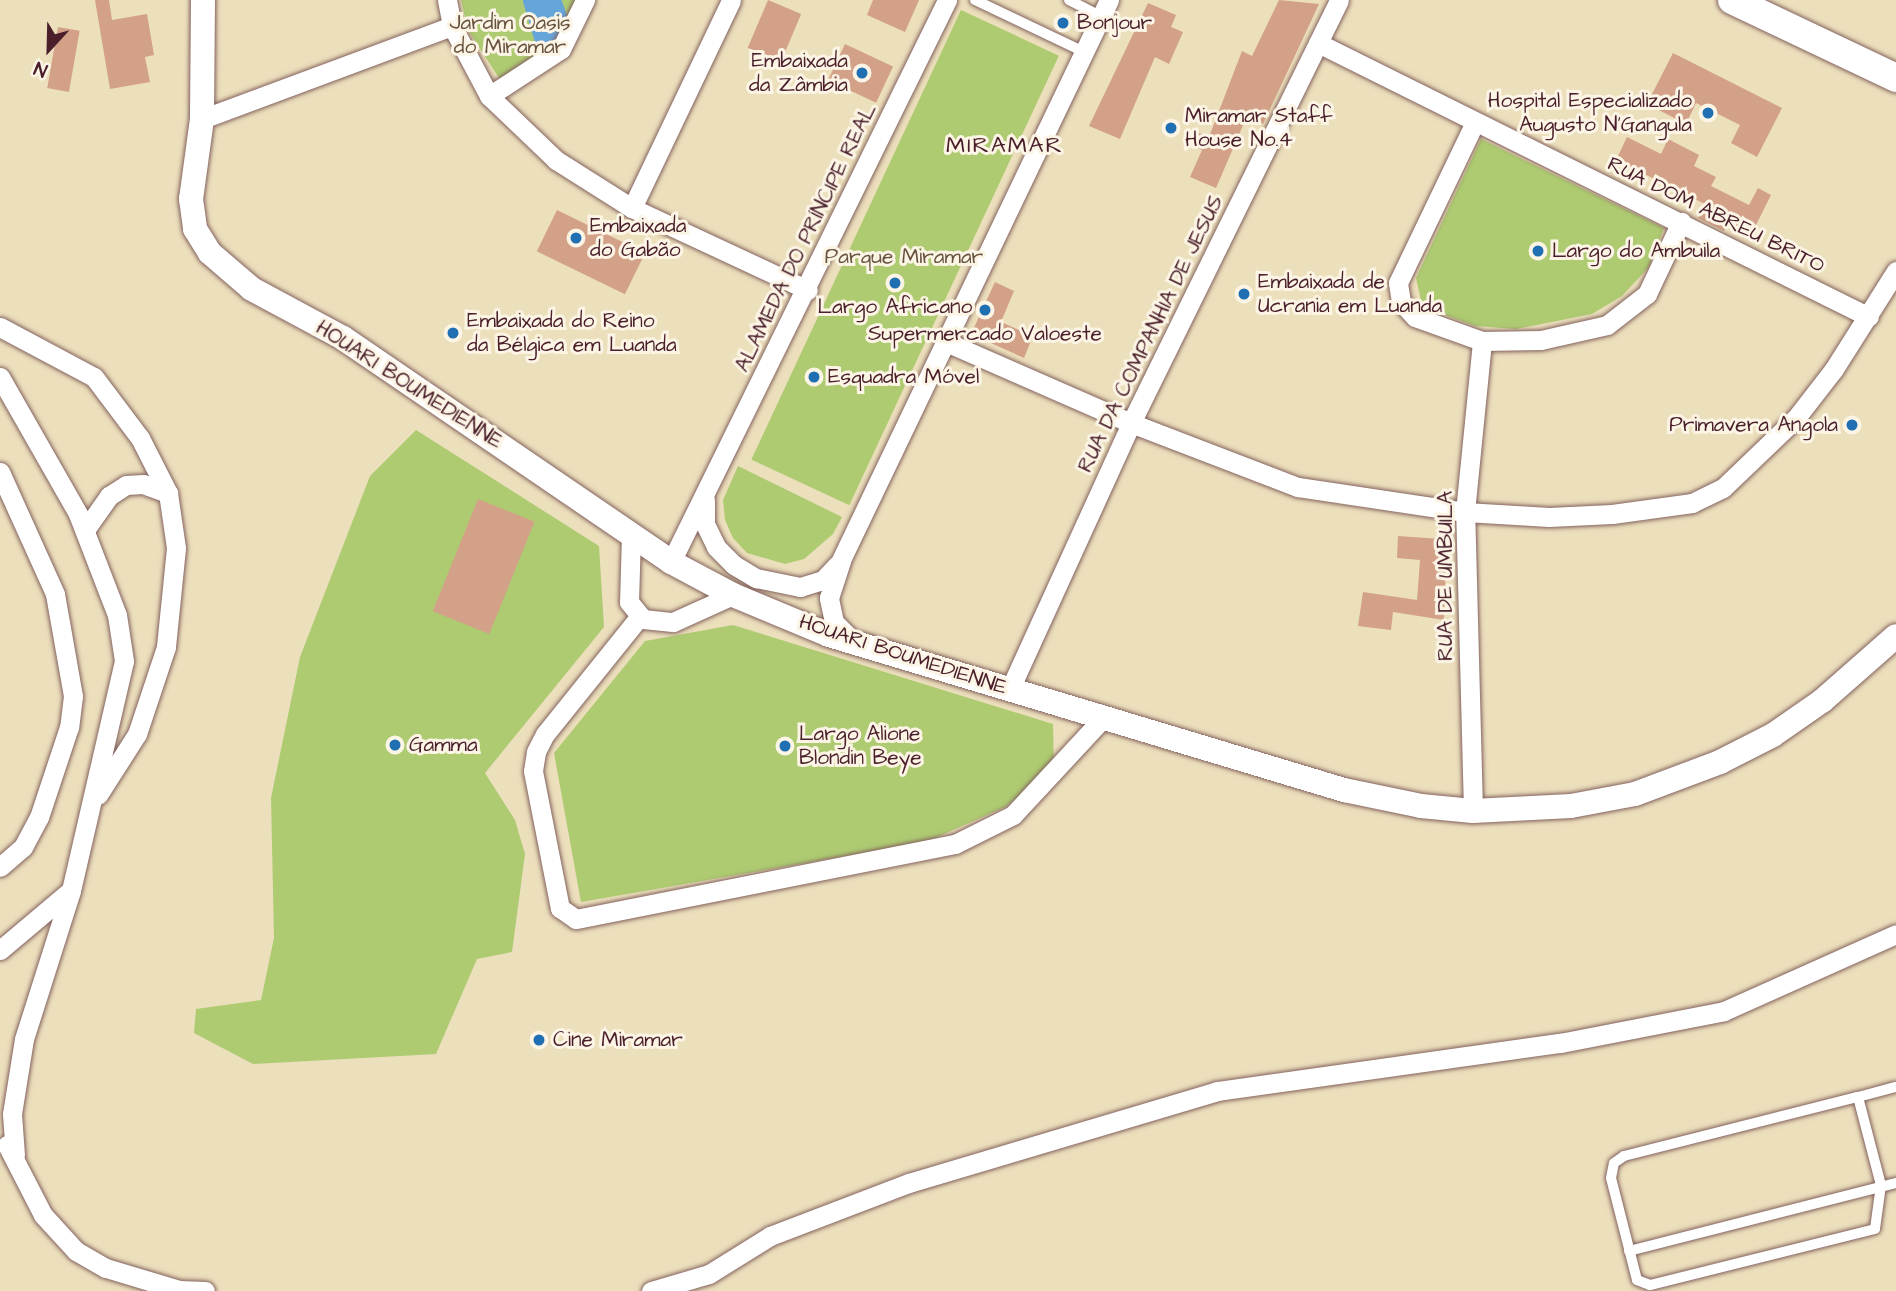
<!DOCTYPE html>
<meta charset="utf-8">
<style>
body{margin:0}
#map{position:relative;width:1896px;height:1291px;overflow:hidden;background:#ecdfbc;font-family:"Architects Daughter",sans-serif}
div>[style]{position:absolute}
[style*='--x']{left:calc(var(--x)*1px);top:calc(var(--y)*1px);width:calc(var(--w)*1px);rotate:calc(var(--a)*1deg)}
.green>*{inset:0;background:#aecb72;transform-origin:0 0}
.water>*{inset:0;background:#66a5d9}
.canal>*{height:19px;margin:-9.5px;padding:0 9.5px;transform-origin:9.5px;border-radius:9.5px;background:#66a5d9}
.building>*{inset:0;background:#d2a188;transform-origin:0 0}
.roads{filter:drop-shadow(0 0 2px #83625e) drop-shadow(0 0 2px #83625e)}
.service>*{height:10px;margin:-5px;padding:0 5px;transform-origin:5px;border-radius:5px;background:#fff}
.minor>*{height:19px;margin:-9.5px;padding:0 9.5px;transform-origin:9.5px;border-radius:9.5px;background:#fff}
.tertiary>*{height:24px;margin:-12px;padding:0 12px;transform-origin:12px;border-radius:12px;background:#fff}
.secondary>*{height:28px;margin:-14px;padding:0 14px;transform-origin:14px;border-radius:14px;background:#fff}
.dots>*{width:19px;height:19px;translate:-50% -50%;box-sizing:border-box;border:4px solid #fcf5e5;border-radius:50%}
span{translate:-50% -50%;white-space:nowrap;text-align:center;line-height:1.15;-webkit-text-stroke:6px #fcf5e5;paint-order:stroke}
.park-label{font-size:21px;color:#685340}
.poi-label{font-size:21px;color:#4a1f2b}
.left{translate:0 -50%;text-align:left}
.right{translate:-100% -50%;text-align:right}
.street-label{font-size:21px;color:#4a1f2b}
.neighbourhood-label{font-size:23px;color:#4a1f2b;letter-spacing:2px}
.north{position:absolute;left:14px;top:14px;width:70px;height:70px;-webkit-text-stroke:5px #fcf5e5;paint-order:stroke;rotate:202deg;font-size:19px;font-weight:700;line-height:28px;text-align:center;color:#4a1f2b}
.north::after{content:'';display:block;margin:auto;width:24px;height:32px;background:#4a1f2b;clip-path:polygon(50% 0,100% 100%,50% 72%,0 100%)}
</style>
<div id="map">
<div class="green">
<i style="clip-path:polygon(461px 0,577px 0,551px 53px,501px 81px,468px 30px)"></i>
<i style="left:961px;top:10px;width:108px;height:496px;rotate:25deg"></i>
<i style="clip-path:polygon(1481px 139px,1664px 228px,1649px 267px,1622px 296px,1592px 314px,1516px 329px,1475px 326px,1437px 312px,1421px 300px,1416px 278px)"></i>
<i style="clip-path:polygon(416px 430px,599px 546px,604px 627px,485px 773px,515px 820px,525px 854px,512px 952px,477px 959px,436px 1054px,253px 1064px,194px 1033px,196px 1009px,261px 1000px,274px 938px,271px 798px,300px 657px,370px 476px)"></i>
<i style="clip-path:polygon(738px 466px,842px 517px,833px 534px,804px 559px,785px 564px,747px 553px,733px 538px,725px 520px,723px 500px)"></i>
<i style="clip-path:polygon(733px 625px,1053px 724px,1054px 771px,1005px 807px,926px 842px,581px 902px,554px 753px,645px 641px)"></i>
</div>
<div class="water">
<i style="clip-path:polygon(532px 0,551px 0,562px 30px,546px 47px)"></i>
</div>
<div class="canal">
<i style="--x:532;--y:0;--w:49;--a:73.4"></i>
<i style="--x:546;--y:47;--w:23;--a:-47"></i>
<i style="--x:562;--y:30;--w:32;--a:-110"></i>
</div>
<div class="building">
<i style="clip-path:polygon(95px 0,109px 0,112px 20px,147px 14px,154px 55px,145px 57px,150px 82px,110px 89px)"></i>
<i style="left:768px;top:0;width:36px;height:52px;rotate:23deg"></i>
<i style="clip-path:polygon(873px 0,919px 0,905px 32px,867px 15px)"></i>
<i style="clip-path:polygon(1279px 0,1319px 4px,1263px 124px,1247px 116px,1216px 188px,1190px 177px,1202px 150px,1188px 144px,1194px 131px,1209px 137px,1242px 51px,1252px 56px)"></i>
<i style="clip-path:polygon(1148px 3px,1176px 15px,1171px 27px,1183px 32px,1169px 64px,1155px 57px,1120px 139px,1089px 126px)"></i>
<i style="left:58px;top:27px;width:22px;height:62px;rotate:10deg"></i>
<i style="left:845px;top:44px;width:53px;height:40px;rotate:25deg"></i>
<i style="clip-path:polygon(1673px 53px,1782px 108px,1757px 157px,1731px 143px,1740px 125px,1696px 103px,1686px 124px,1647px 104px)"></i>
<i style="clip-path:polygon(1627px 137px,1661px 154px,1668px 139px,1699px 155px,1694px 166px,1716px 177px,1711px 186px,1749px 205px,1758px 188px,1771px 195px,1752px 233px,1729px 222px,1724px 231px,1698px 218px,1705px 204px,1616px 160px)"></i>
<i style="left:557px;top:210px;width:98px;height:46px;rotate:26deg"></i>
<i style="clip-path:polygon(995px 282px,1014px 291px,1001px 322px,1033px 336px,1024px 358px,971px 334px)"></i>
<i style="left:478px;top:499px;width:61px;height:121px;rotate:22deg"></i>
<i style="clip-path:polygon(1398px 536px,1441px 539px,1439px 560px,1446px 561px,1444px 620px,1393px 612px,1391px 630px,1358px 626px,1363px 592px,1417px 600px,1420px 560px,1397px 558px)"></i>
</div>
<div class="roads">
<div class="service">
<i style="--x:975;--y:0;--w:121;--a:25.5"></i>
<i style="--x:1069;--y:0;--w:36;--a:27"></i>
<i style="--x:1858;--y:1097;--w:91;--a:75.4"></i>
<i style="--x:1881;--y:1185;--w:44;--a:97.8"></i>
<i style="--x:1875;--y:1229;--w:232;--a:166"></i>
<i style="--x:1650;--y:1285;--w:14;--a:-159"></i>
<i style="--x:1637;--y:1280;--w:105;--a:-104.3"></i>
<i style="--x:1611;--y:1178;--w:15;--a:-79"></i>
<i style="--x:1614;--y:1163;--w:12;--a:-35"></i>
<i style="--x:1624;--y:1156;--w:241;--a:-14.2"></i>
<i style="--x:1858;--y:1097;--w:39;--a:-15"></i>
<i style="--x:1629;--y:1251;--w:276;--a:-14.3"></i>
</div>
<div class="minor">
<i style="--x:447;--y:0;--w:26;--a:79"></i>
<i style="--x:452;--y:26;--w:79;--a:62.1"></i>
<i style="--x:489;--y:96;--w:93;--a:43.7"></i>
<i style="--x:556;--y:160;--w:90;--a:32.3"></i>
<i style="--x:632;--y:208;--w:194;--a:25"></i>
<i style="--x:1318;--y:43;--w:615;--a:26.44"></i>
<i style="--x:489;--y:96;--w:86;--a:-33.1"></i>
<i style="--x:561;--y:49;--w:55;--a:-63.9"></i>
<i style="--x:202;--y:119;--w:267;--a:-20.4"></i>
<i style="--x:1475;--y:122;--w:178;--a:115.6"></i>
<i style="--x:1398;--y:283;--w:19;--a:81"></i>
<i style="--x:1401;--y:302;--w:21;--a:47"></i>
<i style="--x:1415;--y:317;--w:71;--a:19.7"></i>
<i style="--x:1482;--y:341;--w:59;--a:-1"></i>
<i style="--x:1541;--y:340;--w:68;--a:-12.8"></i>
<i style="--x:1607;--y:325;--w:51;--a:-37.8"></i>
<i style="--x:1647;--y:294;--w:80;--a:-64.7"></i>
<i style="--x:632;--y:208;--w:230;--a:-64.5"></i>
<i style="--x:0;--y:327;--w:106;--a:28"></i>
<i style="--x:94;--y:377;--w:76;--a:53"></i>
<i style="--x:140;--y:438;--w:62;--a:63"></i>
<i style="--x:168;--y:493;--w:56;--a:81.7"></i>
<i style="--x:176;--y:548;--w:100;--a:95.8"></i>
<i style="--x:166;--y:647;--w:92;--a:108.4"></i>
<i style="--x:137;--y:734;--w:72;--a:122.6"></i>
<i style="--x:944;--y:341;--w:204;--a:23.7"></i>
<i style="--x:1131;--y:423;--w:179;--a:21"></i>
<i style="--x:1298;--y:487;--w:169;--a:8.5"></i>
<i style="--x:1465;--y:512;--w:84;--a:3.4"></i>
<i style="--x:1549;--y:517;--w:63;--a:-2.7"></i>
<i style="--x:1612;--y:514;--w:81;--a:-7.8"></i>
<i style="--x:1692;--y:503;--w:34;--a:-26"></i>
<i style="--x:1723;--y:488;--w:101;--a:-43.8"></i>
<i style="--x:1796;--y:418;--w:62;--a:-52.2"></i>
<i style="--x:1834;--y:369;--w:116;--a:-57.7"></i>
<i style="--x:0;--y:377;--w:158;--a:60.3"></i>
<i style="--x:78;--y:514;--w:108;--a:68.9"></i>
<i style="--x:117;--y:615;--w:47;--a:81.3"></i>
<i style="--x:124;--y:661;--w:236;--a:103"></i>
<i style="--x:71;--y:891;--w:155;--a:107.6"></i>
<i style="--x:24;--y:1039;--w:76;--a:99.1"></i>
<i style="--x:12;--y:1114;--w:41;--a:85.8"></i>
<i style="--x:0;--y:472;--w:134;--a:65.7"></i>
<i style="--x:55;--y:594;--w:104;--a:80"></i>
<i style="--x:73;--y:696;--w:31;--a:97"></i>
<i style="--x:69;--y:727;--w:95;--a:108.4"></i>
<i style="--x:39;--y:817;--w:34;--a:118"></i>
<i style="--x:23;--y:847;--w:30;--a:139"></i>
<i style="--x:705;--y:500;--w:24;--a:90"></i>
<i style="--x:705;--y:524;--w:25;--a:64"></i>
<i style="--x:716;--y:547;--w:25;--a:45"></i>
<i style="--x:734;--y:565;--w:26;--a:31"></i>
<i style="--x:756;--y:578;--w:45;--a:11.6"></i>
<i style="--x:800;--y:587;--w:24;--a:-17"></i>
<i style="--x:823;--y:580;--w:21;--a:-47"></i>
<i style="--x:85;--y:530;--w:42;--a:-54.8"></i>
<i style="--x:109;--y:496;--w:20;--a:-33"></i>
<i style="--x:126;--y:485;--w:17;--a:-3"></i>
<i style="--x:143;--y:484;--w:27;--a:20"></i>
<i style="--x:631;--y:535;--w:67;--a:91.7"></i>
<i style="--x:629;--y:602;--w:22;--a:51"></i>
<i style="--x:643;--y:619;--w:30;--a:6"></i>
<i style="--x:673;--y:622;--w:66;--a:-24.2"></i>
<i style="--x:671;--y:562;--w:626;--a:-63.84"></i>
<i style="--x:640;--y:616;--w:151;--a:128.8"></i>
<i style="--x:545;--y:734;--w:20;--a:117"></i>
<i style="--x:536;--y:752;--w:19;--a:99"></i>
<i style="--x:533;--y:771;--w:140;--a:78.9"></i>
<i style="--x:560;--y:908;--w:19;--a:35"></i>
<i style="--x:576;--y:919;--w:386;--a:-11.2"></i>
<i style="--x:955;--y:844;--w:65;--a:-26.6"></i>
<i style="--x:1013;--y:815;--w:134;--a:-47.1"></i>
<i style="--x:853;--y:641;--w:27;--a:-135"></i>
<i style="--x:834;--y:622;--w:25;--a:-102"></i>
<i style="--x:829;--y:598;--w:40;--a:-72"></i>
<i style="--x:841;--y:560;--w:621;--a:-64.43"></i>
<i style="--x:1010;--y:689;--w:292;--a:-65.5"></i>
<i style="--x:1131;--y:423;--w:471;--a:-63.8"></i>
<i style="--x:1473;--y:811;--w:299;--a:-91.5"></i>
<i style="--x:1465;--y:512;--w:172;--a:-84.3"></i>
<i style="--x:0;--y:950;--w:92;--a:-40.1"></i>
<i style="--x:7;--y:1145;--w:79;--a:62.8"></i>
<i style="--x:43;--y:1215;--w:49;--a:47.5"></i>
<i style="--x:76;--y:1251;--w:34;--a:30"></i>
<i style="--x:106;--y:1268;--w:76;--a:16.8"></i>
<i style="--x:179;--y:1290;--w:26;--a:2"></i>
<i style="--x:651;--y:1291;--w:60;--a:-16.3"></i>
<i style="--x:709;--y:1274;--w:72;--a:-31.9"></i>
<i style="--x:770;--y:1236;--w:149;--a:-20.9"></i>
<i style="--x:909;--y:1183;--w:321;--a:-16.6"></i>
<i style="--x:1217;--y:1091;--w:346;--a:-8"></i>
<i style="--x:1560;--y:1043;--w:167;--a:-11"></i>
<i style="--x:1724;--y:1011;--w:188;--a:-24.1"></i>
</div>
<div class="tertiary">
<i style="--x:203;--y:0;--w:119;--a:90.5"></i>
<i style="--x:202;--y:119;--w:81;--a:97.8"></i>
<i style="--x:191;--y:199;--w:30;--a:82"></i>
<i style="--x:195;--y:229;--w:28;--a:58"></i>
<i style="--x:210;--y:253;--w:55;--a:40.6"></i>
<i style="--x:252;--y:289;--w:103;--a:28.3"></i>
<i style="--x:343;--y:338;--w:397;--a:34.3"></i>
<i style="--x:671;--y:562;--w:70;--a:28"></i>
<i style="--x:733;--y:595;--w:104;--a:22.6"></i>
<i style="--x:829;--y:635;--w:538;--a:16.75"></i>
<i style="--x:1344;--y:790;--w:79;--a:11.7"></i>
<i style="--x:1421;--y:806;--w:52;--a:5.5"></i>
<i style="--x:1473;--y:811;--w:98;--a:-2.9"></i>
<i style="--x:1571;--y:806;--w:65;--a:-10.6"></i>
<i style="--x:1635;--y:794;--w:91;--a:-20.6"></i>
<i style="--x:1720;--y:762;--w:59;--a:-27"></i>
<i style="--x:1773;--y:735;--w:60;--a:-34.8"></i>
<i style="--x:1822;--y:701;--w:98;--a:-41.3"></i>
</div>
<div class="secondary">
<i style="--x:1732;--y:0;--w:182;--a:25.4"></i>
</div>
</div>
<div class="dots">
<i style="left:1063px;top:23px;background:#1f6fb2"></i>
<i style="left:862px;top:73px;background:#1f6fb2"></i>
<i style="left:1708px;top:113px;background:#1f6fb2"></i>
<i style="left:1171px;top:128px;background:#1f6fb2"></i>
<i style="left:576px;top:238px;background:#1f6fb2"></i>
<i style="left:1538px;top:251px;background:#1f6fb2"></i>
<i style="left:895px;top:283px;background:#1f6fb2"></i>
<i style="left:1244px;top:294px;background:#1f6fb2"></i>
<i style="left:985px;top:310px;background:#1f6fb2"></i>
<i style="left:453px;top:333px;background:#1f6fb2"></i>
<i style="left:814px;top:377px;background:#1f6fb2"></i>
<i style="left:1852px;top:425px;background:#1f6fb2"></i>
<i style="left:395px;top:745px;background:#1f6fb2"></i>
<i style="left:785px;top:746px;background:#1f6fb2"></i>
<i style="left:539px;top:1040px;background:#1f6fb2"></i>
</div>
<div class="park-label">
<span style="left:510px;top:35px">Jardim Oasis<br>do Miramar</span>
<span style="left:904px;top:257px">Parque Miramar</span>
</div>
<div class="poi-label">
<span class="left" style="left:1077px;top:23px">Bonjour</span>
<span class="right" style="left:848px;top:73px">Embaixada<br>da Zâmbia</span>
<span class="right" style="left:1692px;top:113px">Hospital Especializado<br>Augusto N’Gangula</span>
<span class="left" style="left:1185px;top:128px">Miramar Staff<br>House No.4</span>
<span class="left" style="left:590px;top:238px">Embaixada<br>do Gabão</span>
<span class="left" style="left:1552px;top:251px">Largo do Ambuila</span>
<span class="left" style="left:1258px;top:294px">Embaixada de<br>Ucrania em Luanda</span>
<span style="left:895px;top:307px">Largo Africano</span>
<span class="left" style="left:467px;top:333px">Embaixada do Reino<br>da Bélgica em Luanda</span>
<span style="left:985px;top:334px">Supermercado Valoeste</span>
<span class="left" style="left:828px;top:377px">Esquadra Móvel</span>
<span class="right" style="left:1838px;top:425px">Primavera Angola</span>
<span class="left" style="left:799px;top:746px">Largo Alione<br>Blondin Beye</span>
<span class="left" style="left:409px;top:745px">Gamma</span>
<span class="left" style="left:553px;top:1040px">Cine Miramar</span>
</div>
<div class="street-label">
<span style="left:1716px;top:215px;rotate:26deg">RUA DOM ABREU BRITO</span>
<span style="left:806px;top:238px;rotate:-64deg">ALAMEDA DO PRÍNCIPE REAL</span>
<span style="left:1151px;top:334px;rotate:-64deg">RUA DA COMPANHIA DE JESUS</span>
<span style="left:409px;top:385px;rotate:33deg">HOUARI BOUMEDIENNE</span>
<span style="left:1446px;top:576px;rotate:-90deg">RUA DE UMBUILA</span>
<span style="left:903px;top:655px;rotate:18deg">HOUARI BOUMEDIENNE</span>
</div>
<div class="neighbourhood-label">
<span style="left:1005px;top:145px">MIRAMAR</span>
</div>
<div class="north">N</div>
</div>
